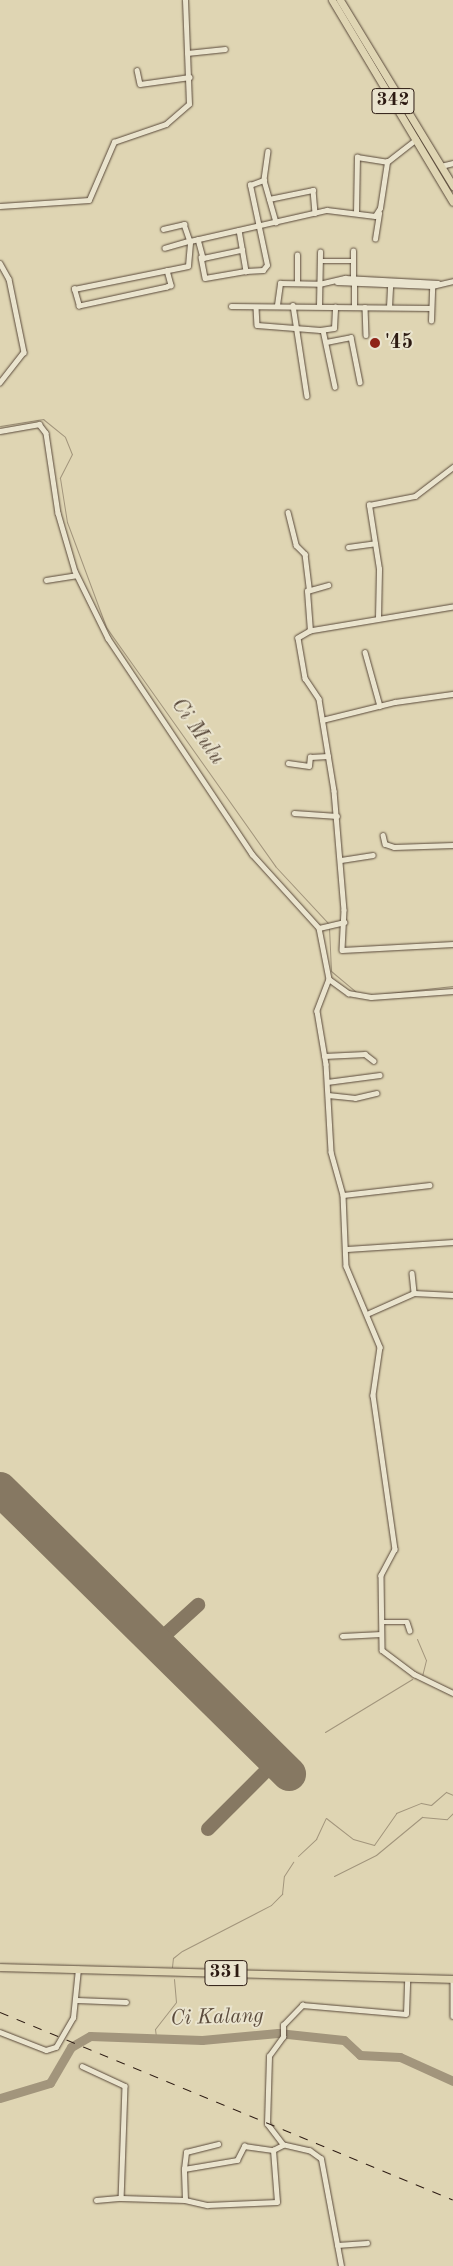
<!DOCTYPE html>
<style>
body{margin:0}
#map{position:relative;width:453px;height:2266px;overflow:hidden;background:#dfd5b3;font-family:"Old Standard TT",serif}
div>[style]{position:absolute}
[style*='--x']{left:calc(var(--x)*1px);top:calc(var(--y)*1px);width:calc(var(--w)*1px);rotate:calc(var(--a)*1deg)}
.stream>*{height:1px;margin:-0.5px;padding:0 0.5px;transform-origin:0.5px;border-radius:0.5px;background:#a2957c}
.river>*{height:9px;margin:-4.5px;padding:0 4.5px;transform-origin:4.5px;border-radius:4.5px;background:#a2957c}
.taxiway>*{height:14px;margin:-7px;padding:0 7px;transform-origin:7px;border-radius:7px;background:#867862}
.runway>*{height:34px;margin:-17px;padding:0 17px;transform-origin:17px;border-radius:17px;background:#867862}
.roads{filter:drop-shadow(0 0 1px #59493a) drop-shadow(0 0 1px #59493a)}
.minor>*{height:4.5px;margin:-2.25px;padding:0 2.25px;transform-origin:2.25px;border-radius:2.25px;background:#eae4ce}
.primary>*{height:7px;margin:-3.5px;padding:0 3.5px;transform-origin:3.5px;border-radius:3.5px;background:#dfd5b3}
.rail>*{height:1px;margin-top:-0.5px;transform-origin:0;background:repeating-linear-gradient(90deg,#2c1a12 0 9px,transparent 0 18px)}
.dots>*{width:14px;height:14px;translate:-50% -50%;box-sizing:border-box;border:2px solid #eae4ce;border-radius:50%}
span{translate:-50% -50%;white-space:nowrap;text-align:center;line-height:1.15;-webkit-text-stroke:4px #eae4ce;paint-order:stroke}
.shield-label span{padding:1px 4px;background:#eae4ce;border:1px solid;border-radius:4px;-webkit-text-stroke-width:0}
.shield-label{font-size:19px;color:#2c1a12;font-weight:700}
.poi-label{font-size:20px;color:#2c1a12;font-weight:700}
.left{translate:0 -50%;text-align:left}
.water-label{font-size:21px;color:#5b4b3c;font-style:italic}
</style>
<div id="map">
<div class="stream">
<i style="--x:0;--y:426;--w:44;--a:-9.2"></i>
<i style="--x:43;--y:419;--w:28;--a:39"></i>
<i style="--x:65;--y:437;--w:18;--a:68"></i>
<i style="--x:72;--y:454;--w:27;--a:117"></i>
<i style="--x:60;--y:478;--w:45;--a:81"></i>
<i style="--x:67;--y:522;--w:112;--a:69.6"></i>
<i style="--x:106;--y:627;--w:293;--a:54.7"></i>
<i style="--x:275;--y:866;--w:78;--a:47.1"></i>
<i style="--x:329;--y:927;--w:44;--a:87.4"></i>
<i style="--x:331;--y:971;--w:33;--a:40"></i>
<i style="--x:382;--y:994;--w:71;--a:-6.4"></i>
<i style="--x:417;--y:1639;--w:23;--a:67"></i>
<i style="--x:426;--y:1660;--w:16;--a:104"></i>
<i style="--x:325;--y:1732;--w:102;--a:-31.3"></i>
<i style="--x:298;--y:1856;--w:25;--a:-43"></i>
<i style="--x:316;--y:1839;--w:23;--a:-65"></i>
<i style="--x:326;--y:1818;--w:34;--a:38"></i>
<i style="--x:353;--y:1839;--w:22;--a:16"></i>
<i style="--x:374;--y:1845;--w:39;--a:-55"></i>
<i style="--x:396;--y:1813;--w:27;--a:-22"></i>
<i style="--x:421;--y:1803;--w:10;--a:11"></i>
<i style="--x:431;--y:1805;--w:20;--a:-41"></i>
<i style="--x:446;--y:1792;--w:8;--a:23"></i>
<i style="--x:334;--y:1876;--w:47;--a:-26.6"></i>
<i style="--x:376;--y:1855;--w:60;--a:-39.6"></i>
<i style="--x:422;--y:1817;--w:25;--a:5"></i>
<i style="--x:447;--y:1819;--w:8;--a:-45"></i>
<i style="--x:172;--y:1967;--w:9;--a:-84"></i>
<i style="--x:173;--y:1958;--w:11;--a:-38"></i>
<i style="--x:182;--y:1951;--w:100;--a:-27.3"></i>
<i style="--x:271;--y:1905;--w:16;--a:-45"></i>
<i style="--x:282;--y:1894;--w:18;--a:-84"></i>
<i style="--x:284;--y:1876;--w:17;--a:-57"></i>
<i style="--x:156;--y:2037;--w:8;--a:-97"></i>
<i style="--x:155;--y:2029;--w:34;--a:-52"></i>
<i style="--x:176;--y:2002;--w:23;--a:-95"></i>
</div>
<div class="river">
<i style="--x:0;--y:2098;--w:52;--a:-16.7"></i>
<i style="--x:50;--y:2083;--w:42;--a:-59.7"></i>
<i style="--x:71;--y:2047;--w:22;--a:-30"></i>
<i style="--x:90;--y:2036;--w:112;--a:2"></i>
<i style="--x:202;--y:2040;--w:76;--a:-5.3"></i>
<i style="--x:278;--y:2033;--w:66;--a:6.1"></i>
<i style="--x:344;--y:2040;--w:22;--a:43"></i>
<i style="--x:360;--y:2055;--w:40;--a:2.9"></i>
<i style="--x:400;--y:2057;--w:58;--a:24.4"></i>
</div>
<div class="taxiway">
<i style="--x:156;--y:1643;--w:57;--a:-42.1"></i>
<i style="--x:208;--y:1829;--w:96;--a:-45"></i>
</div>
<div class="runway">
<i style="--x:0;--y:1489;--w:406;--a:44.6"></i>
</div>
<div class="roads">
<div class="minor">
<i style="--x:187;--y:53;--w:38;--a:-6"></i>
<i style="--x:137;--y:70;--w:14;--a:78"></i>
<i style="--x:140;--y:84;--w:50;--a:-8"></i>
<i style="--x:268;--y:151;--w:29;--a:98"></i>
<i style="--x:264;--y:180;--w:44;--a:74.1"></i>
<i style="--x:441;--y:166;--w:12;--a:-14"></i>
<i style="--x:269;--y:199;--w:45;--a:-11.6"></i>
<i style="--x:313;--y:190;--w:23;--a:85"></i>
<i style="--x:0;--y:206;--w:89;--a:-3.9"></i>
<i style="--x:89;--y:200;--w:63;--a:-66.7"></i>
<i style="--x:114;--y:142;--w:55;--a:-19.1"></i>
<i style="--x:166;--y:124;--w:30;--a:-41"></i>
<i style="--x:189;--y:104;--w:104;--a:-92.2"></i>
<i style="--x:356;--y:213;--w:56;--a:-89"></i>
<i style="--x:357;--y:157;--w:30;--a:9"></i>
<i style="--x:163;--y:229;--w:22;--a:-13"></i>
<i style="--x:184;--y:224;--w:18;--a:71"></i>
<i style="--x:190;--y:241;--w:26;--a:164"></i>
<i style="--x:239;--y:230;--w:42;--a:80.3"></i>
<i style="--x:246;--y:271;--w:17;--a:-3"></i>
<i style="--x:263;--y:270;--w:6;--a:-51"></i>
<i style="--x:267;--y:265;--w:82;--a:-102"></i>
<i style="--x:250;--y:185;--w:15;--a:-20"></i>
<i style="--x:198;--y:239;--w:20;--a:75"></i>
<i style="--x:203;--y:258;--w:40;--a:-12"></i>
<i style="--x:375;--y:239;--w:26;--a:-81"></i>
<i style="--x:201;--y:257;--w:21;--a:79"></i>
<i style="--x:205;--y:278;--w:42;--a:-9.7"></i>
<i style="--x:320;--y:261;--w:33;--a:0"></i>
<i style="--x:0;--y:263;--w:18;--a:61"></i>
<i style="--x:9;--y:279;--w:75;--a:78.4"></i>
<i style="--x:24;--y:352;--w:39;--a:128"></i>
<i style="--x:167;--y:270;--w:16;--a:75"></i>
<i style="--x:171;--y:285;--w:4;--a:153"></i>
<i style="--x:167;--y:287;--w:90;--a:167.8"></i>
<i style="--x:79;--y:306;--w:18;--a:-106"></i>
<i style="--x:74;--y:289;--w:116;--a:-11.4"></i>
<i style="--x:188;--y:266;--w:25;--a:-85"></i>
<i style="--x:190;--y:241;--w:140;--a:-12.8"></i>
<i style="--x:327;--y:210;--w:48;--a:7.1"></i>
<i style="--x:375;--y:216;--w:9;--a:-58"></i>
<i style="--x:380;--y:208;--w:47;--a:-81.3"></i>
<i style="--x:387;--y:162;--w:37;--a:-38"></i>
<i style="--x:353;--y:278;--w:27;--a:-90"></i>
<i style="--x:337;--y:282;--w:95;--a:2.4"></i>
<i style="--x:432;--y:286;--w:22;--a:-13"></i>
<i style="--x:297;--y:283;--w:28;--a:-90"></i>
<i style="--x:277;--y:305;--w:22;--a:-82"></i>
<i style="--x:280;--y:283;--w:39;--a:1"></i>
<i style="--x:319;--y:284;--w:27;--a:-13"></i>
<i style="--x:345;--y:278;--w:93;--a:3.1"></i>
<i style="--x:293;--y:305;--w:92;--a:81.3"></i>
<i style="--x:231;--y:306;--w:200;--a:0.6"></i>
<i style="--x:319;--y:306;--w:54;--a:-88.9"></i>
<i style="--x:256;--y:307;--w:18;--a:87"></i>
<i style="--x:257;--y:325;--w:63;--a:4.5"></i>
<i style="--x:320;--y:330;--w:14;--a:-8"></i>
<i style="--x:334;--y:328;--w:21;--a:-87"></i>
<i style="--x:354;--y:307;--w:22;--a:-90"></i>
<i style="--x:365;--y:307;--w:28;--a:88"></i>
<i style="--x:389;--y:307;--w:21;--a:-87"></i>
<i style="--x:431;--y:321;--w:35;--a:-88"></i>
<i style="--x:323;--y:330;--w:58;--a:78.1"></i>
<i style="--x:326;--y:342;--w:25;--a:-11"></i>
<i style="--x:351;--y:337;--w:46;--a:78.7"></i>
<i style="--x:0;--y:431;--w:40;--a:-10"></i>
<i style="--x:39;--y:424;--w:11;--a:52"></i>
<i style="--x:46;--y:433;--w:81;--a:81.5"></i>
<i style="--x:58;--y:513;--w:60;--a:73.7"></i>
<i style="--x:75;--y:571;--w:75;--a:63.8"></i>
<i style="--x:108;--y:638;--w:260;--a:56.3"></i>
<i style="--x:252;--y:854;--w:100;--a:47.8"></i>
<i style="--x:319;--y:928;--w:52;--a:78.9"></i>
<i style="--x:329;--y:979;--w:34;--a:111"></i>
<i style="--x:317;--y:1011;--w:54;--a:80.4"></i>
<i style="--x:326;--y:1064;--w:88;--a:86.7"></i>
<i style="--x:331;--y:1152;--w:45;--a:74.4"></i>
<i style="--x:343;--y:1195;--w:71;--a:87.6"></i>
<i style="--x:346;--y:1266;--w:88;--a:67.2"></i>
<i style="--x:380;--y:1347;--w:49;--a:98.3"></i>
<i style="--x:373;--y:1395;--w:156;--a:81.9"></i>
<i style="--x:395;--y:1549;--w:30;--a:118"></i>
<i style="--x:381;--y:1575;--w:75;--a:89.2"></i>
<i style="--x:382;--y:1650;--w:40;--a:37"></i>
<i style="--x:414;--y:1674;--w:43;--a:26"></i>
<i style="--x:288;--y:512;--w:34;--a:76"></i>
<i style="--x:296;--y:545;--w:13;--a:45"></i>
<i style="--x:305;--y:554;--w:35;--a:83"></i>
<i style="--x:348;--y:547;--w:27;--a:-8"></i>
<i style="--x:46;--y:580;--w:30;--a:-9"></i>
<i style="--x:453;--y:607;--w:145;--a:170.5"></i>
<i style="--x:310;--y:631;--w:14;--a:150"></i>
<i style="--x:298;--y:638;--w:41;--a:80.1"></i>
<i style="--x:305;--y:678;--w:25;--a:56"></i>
<i style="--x:319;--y:699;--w:93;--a:80.7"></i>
<i style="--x:334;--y:791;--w:119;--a:85.2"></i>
<i style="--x:344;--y:910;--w:40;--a:92.9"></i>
<i style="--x:342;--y:950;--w:111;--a:-3.1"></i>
<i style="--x:378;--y:618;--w:49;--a:-88.8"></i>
<i style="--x:379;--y:569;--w:65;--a:-98.9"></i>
<i style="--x:369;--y:505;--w:47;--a:-11.1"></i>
<i style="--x:415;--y:496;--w:48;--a:-37.3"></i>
<i style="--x:310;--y:631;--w:40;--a:-94.3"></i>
<i style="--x:307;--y:591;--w:22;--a:-16"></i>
<i style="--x:365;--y:652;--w:56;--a:74.5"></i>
<i style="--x:322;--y:720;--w:75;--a:-13.9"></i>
<i style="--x:395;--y:702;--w:59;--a:-7.9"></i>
<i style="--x:288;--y:763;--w:21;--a:8"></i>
<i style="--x:309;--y:766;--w:9;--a:-84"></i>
<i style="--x:310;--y:757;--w:18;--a:-3"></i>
<i style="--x:294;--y:813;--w:43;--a:4"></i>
<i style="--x:383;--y:835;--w:9;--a:77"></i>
<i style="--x:385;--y:844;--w:9;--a:18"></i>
<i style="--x:394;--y:847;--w:59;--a:-1.9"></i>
<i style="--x:341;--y:860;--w:32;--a:-9"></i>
<i style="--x:319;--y:928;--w:26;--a:-13"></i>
<i style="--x:329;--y:979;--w:24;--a:36"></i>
<i style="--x:348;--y:993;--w:23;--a:10"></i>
<i style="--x:371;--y:997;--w:82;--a:-4.2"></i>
<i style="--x:324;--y:1056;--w:41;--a:-2.8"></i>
<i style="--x:365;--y:1054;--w:11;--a:38"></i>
<i style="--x:327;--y:1082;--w:53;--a:-7.5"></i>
<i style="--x:328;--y:1095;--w:27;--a:6"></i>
<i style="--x:355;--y:1098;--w:22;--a:-13"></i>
<i style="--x:343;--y:1195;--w:87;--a:-6.6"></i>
<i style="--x:347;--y:1249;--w:106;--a:-3.8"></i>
<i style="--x:412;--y:1273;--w:20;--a:84"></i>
<i style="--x:369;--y:1313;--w:49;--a:-24"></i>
<i style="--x:414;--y:1293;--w:39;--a:3"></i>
<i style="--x:382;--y:1622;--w:25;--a:0"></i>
<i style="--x:407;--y:1622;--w:9;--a:72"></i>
<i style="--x:342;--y:1636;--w:39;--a:-3"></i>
<i style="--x:453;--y:1979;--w:37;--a:90"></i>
<i style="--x:77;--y:2000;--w:49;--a:2.3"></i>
<i style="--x:0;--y:2032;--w:49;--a:21.4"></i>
<i style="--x:46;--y:2050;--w:10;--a:-17"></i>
<i style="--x:56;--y:2047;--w:34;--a:-60"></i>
<i style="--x:73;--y:2018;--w:49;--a:-84.2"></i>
<i style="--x:82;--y:2066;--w:47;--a:24.9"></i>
<i style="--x:125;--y:2086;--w:112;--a:92"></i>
<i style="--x:121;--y:2198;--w:64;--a:1.8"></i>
<i style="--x:185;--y:2200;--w:23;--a:13"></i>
<i style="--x:207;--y:2205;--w:70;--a:-2.5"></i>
<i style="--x:277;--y:2202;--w:52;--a:-94.4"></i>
<i style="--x:184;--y:2169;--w:17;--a:-83"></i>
<i style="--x:186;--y:2152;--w:33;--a:-14"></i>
<i style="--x:96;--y:2200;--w:25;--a:-5"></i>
<i style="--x:185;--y:2200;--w:31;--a:-92"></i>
<i style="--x:184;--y:2169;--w:54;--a:-9.6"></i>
<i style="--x:237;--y:2160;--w:16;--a:-63"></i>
<i style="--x:244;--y:2146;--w:29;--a:8"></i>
<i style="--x:273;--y:2150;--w:11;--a:-27"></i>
<i style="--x:337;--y:2245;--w:30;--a:-4"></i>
<i style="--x:341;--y:2266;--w:109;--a:-100.6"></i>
<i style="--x:321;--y:2159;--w:14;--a:-144"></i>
<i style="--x:310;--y:2151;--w:28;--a:-167"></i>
<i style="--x:283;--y:2145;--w:26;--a:-127"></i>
<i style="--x:267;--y:2124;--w:68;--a:-88.3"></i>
<i style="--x:269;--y:2056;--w:24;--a:-54"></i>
<i style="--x:283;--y:2037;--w:12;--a:-90"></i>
<i style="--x:283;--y:2025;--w:28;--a:-46"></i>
<i style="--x:302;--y:2005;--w:104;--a:4.9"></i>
<i style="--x:406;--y:2014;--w:36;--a:-88"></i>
</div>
<div class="primary">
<i style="--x:332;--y:0;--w:235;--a:59.1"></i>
<i style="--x:340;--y:0;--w:218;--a:58.7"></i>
<i style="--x:0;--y:1967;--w:453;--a:1.5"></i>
</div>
</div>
<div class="rail">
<i style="--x:0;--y:2012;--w:490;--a:22.5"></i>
</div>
<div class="dots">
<i style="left:375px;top:343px;background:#8f2418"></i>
</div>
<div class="shield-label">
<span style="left:393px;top:101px">342</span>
<span style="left:226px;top:1973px">331</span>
</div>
<div class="poi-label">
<span class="left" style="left:385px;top:343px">'45</span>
</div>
<div class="water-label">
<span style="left:197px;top:732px;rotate:55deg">Ci Mulu</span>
<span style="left:217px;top:2018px;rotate:-2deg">Ci Kalang</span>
</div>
</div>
